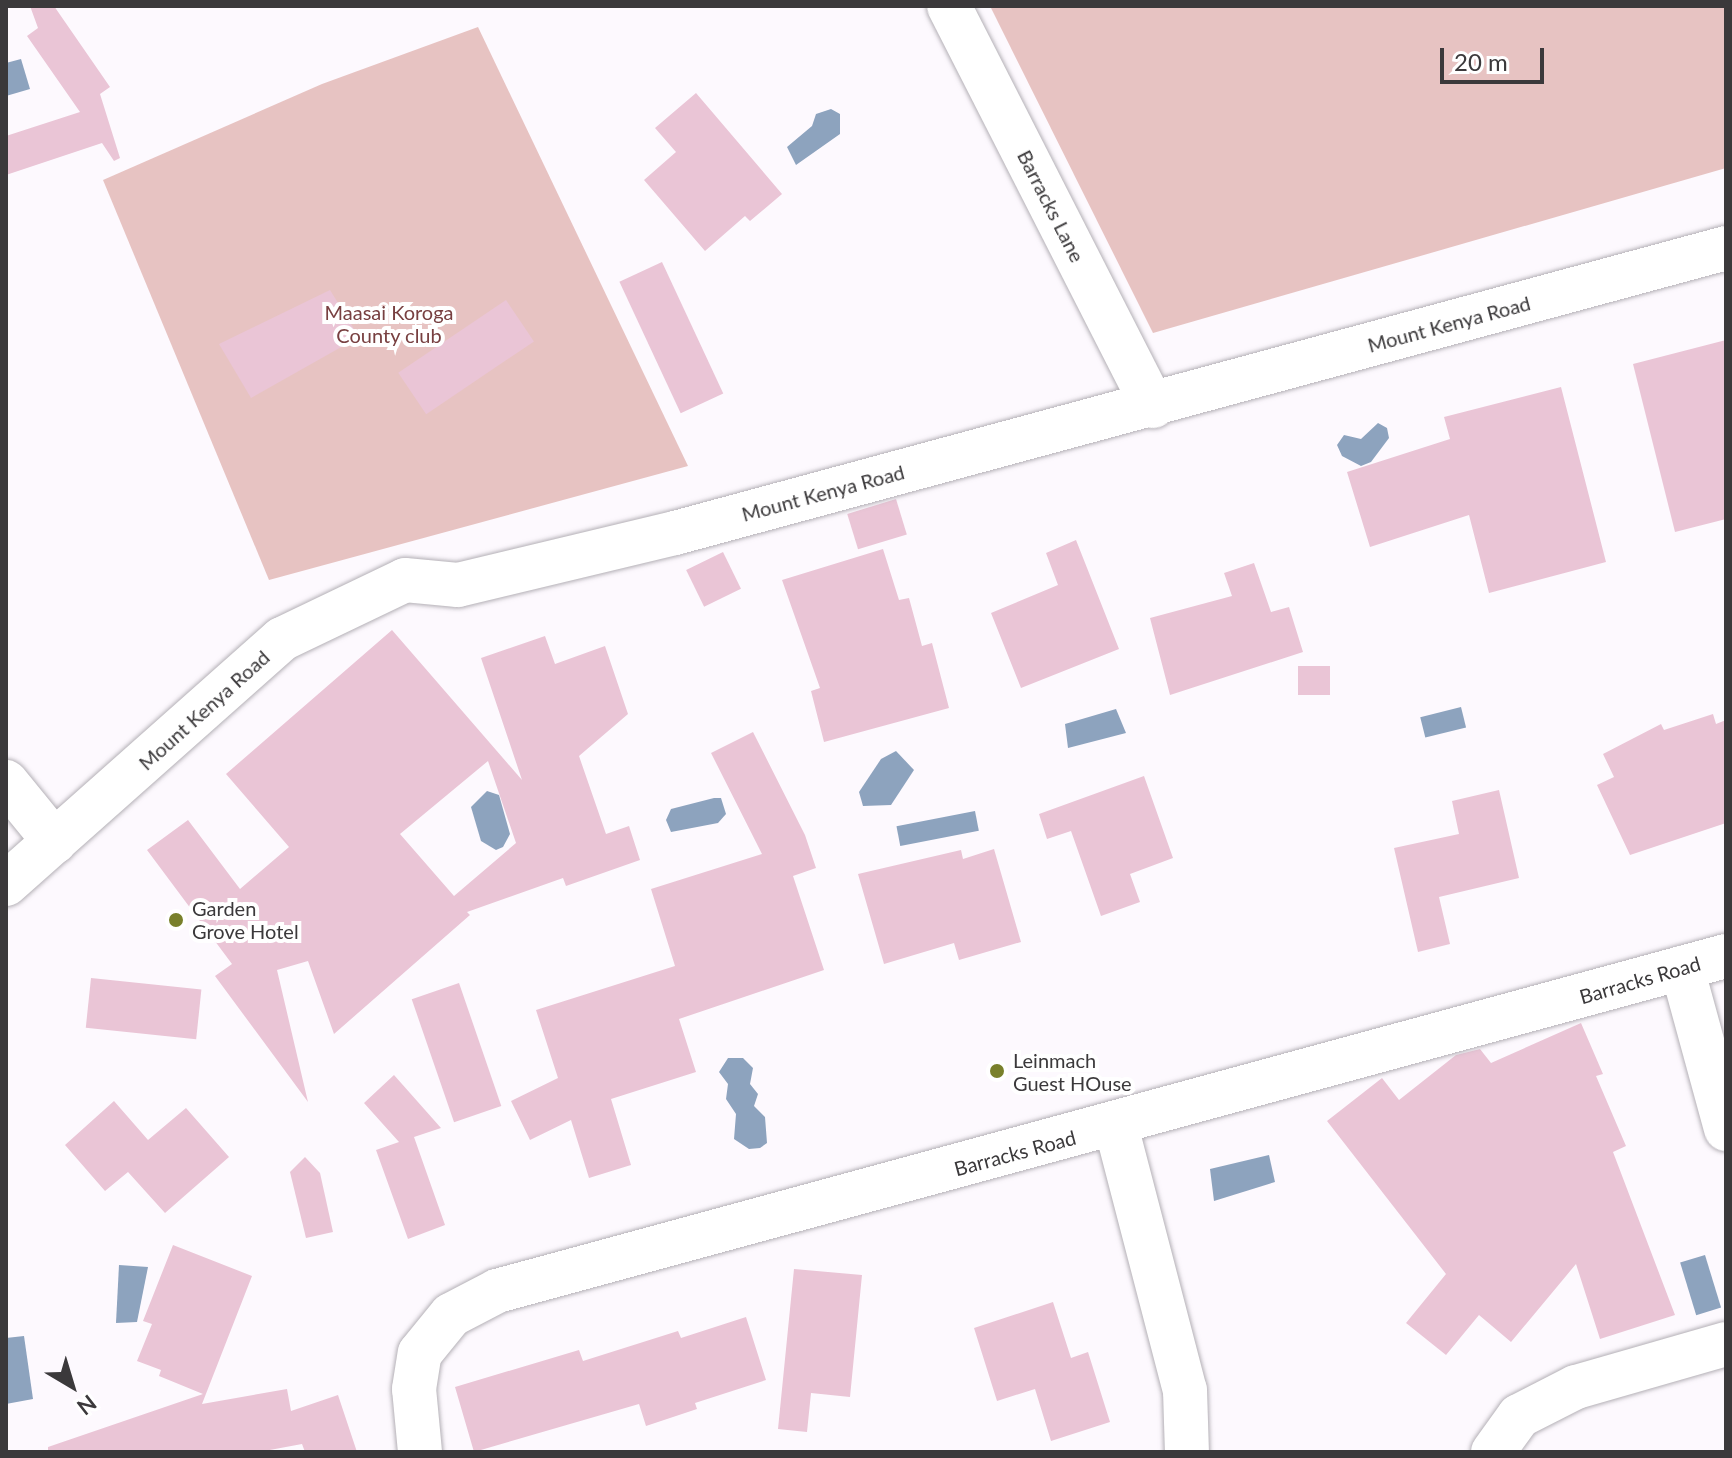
<!DOCTYPE html>
<style>
body{margin:0}
#map{position:relative;width:1732px;height:1458px;overflow:hidden;background:#fdf9fe;font-family:Lato,sans-serif}
div>[style]{position:absolute}
[style*='--x']{left:calc(var(--x)*1px);top:calc(var(--y)*1px);width:calc(var(--w)*1px);rotate:calc(var(--a)*1deg)}
.green>*{inset:0;background:#e7c3c2}
.water>*{inset:0;background:#8da3be;transform-origin:0 0}
.building>*{inset:0;background:#eac5d6;transform-origin:0 0}
.roads{filter:drop-shadow(0 0 2px #b4b0b6) drop-shadow(0 0 2px #b4b0b6)}
.minor>*{height:44px;margin:-22px;padding:0 22px;transform-origin:22px;border-radius:22px;background:#fff}
.major>*{height:44px;margin:-22px;padding:0 22px;transform-origin:22px;border-radius:22px;background:#fff}
.dots>*{width:22px;height:22px;translate:-50% -50%;box-sizing:border-box;border:4px solid #fff;border-radius:50%}
span{translate:-50% -50%;white-space:nowrap;text-align:center;line-height:1.15;-webkit-text-stroke:8px #fff;paint-order:stroke}
.street-label{font-size:20px;color:#3b393b}
.park-label{font-size:20px;color:#784041}
.poi-label{font-size:20px;color:#3b393b}
.left{translate:0 -50%;text-align:left}
.frame{position:absolute;inset:0;border:8px solid #3b393b;pointer-events:none}
.north{position:absolute;left:32px;top:1346px;width:80px;height:80px;-webkit-text-stroke:6px #fff;paint-order:stroke;rotate:142deg;font-size:22px;font-weight:700;line-height:32px;text-align:center;color:#3b393b}
.north::after{content:'';display:block;margin:auto;width:28px;height:36px;background:#3b393b;clip-path:polygon(50% 0,100% 100%,50% 72%,0 100%)}
.scale{position:absolute;left:1440px;top:48px;width:104px;height:36px;box-sizing:border-box;border:4px solid #3b393b;border-top:0;padding-left:10px;font-size:24px;line-height:28px;white-space:nowrap;color:#3b393b;-webkit-text-stroke:6px #fff;paint-order:stroke}
</style>
<div id="map">
<div class="green">
<i style="clip-path:polygon(990px 6px,1726px 6px,1726px 168px,1153px 333px)"></i>
<i style="clip-path:polygon(478px 27px,688px 466px,269px 580px,103px 180px,322px 84px)"></i>
</div>
<div class="water">
<i style="clip-path:polygon(21px 59px,30px 89px,6px 96px,6px 63px)"></i>
<i style="clip-path:polygon(831px 109px,840px 114px,840px 134px,796px 165px,787px 147px,812px 126px,816px 114px)"></i>
<i style="clip-path:polygon(1378px 423px,1387px 428px,1389px 438px,1371px 462px,1361px 466px,1342px 456px,1337px 445px,1344px 435px,1361px 439px)"></i>
<i style="left:1461px;top:707px;width:21px;height:42px;rotate:76deg"></i>
<i style="clip-path:polygon(1116px 709px,1126px 733px,1068px 748px,1065px 724px)"></i>
<i style="clip-path:polygon(896px 751px,914px 770px,891px 805px,863px 806px,859px 792px,881px 759px)"></i>
<i style="clip-path:polygon(487px 791px,499px 795px,510px 834px,503px 847px,496px 850px,481px 841px,471px 807px)"></i>
<i style="clip-path:polygon(714px 798px,721px 798px,726px 814px,718px 823px,671px 832px,666px 820px,671px 809px)"></i>
<i style="left:975px;top:811px;width:20px;height:80px;rotate:79deg"></i>
<i style="clip-path:polygon(728px 1058px,743px 1058px,753px 1068px,750px 1084px,758px 1094px,754px 1106px,765px 1117px,767px 1143px,760px 1148px,749px 1149px,734px 1139px,736px 1114px,726px 1099px,728px 1084px,719px 1072px)"></i>
<i style="clip-path:polygon(1269px 1155px,1275px 1182px,1214px 1201px,1210px 1169px)"></i>
<i style="left:1705px;top:1255px;width:55px;height:26px;rotate:73deg"></i>
<i style="clip-path:polygon(119px 1265px,148px 1267px,137px 1322px,116px 1323px)"></i>
<i style="clip-path:polygon(24px 1336px,33px 1399px,6px 1404px,6px 1338px)"></i>
</div>
<div class="building">
<i style="clip-path:polygon(30px 6px,54px 6px,110px 87px,100px 94px,120px 158px,114px 161px,102px 143px,6px 175px,6px 136px,80px 112px,27px 36px,38px 28px)"></i>
<i style="clip-path:polygon(696px 93px,782px 194px,750px 221px,745px 216px,705px 251px,644px 180px,676px 152px,655px 128px)"></i>
<i style="left:662px;top:262px;width:145px;height:47px;rotate:65deg"></i>
<i style="clip-path:polygon(330px 290px,359px 337px,251px 398px,219px 344px)"></i>
<i style="left:506px;top:300px;width:50px;height:130px;rotate:56deg"></i>
<i style="clip-path:polygon(1726px 340px,1726px 519px,1675px 532px,1633px 364px)"></i>
<i style="clip-path:polygon(1561px 387px,1606px 562px,1489px 593px,1469px 515px,1370px 547px,1347px 472px,1450px 439px,1444px 417px)"></i>
<i style="left:896px;top:499px;width:37px;height:51px;rotate:73deg"></i>
<i style="clip-path:polygon(1076px 540px,1119px 649px,1021px 688px,991px 613px,1058px 585px,1046px 553px)"></i>
<i style="clip-path:polygon(883px 549px,899px 600px,909px 598px,922px 646px,932px 643px,949px 708px,824px 742px,811px 691px,820px 688px,782px 580px)"></i>
<i style="left:723px;top:552px;width:41px;height:41px;rotate:64deg"></i>
<i style="clip-path:polygon(1254px 563px,1271px 612px,1289px 607px,1303px 652px,1170px 695px,1150px 618px,1232px 596px,1224px 573px)"></i>
<i style="clip-path:polygon(evenodd,392px 630px,522px 780px,481px 658px,545px 636px,555px 664px,605px 646px,628px 714px,579px 756px,606px 834px,629px 826px,640px 860px,566px 886px,563px 878px,467px 912px,470px 915px,334px 1034px,308px 961px,277px 970px,308px 1102px,215px 976px,232px 964px,147px 850px,188px 820px,240px 889px,289px 847px,226px 774px,392px 630px,488px 761px,516px 843px,454px 896px,400px 834px,488px 761px)"></i>
<i style="left:1330px;top:666px;width:29px;height:32px;rotate:90deg"></i>
<i style="clip-path:polygon(1713px 714px,1716px 724px,1726px 720px,1726px 823px,1630px 855px,1597px 785px,1614px 777px,1603px 754px,1661px 724px,1664px 730px)"></i>
<i style="clip-path:polygon(753px 732px,805px 835px,816px 868px,793px 876px,824px 970px,679px 1019px,696px 1072px,611px 1099px,631px 1165px,589px 1178px,571px 1120px,530px 1140px,511px 1101px,558px 1078px,536px 1010px,675px 966px,651px 889px,762px 854px,711px 753px)"></i>
<i style="clip-path:polygon(1144px 776px,1173px 858px,1130px 874px,1140px 902px,1101px 916px,1071px 831px,1047px 839px,1039px 814px)"></i>
<i style="clip-path:polygon(1499px 790px,1519px 878px,1439px 897px,1450px 944px,1418px 952px,1394px 848px,1459px 834px,1452px 801px)"></i>
<i style="clip-path:polygon(994px 849px,1021px 942px,959px 960px,954px 943px,884px 964px,858px 874px,961px 850px,963px 859px)"></i>
<i style="left:91px;top:978px;width:111px;height:50px;rotate:6deg"></i>
<i style="left:459px;top:983px;width:130px;height:50px;rotate:71deg"></i>
<i style="clip-path:polygon(1581px 1023px,1603px 1074px,1596px 1076px,1626px 1146px,1613px 1152px,1675px 1315px,1600px 1339px,1576px 1264px,1511px 1342px,1479px 1315px,1446px 1355px,1406px 1323px,1446px 1274px,1327px 1121px,1382px 1078px,1399px 1100px,1456px 1055px,1480px 1049px,1491px 1063px)"></i>
<i style="clip-path:polygon(394px 1075px,441px 1128px,414px 1137px,445px 1225px,408px 1239px,376px 1150px,399px 1142px,364px 1103px)"></i>
<i style="clip-path:polygon(114px 1101px,148px 1140px,186px 1108px,229px 1157px,165px 1213px,128px 1172px,105px 1191px,65px 1145px)"></i>
<i style="clip-path:polygon(305px 1157px,320px 1173px,333px 1232px,306px 1238px,290px 1172px)"></i>
<i style="clip-path:polygon(173px 1245px,252px 1276px,202px 1404px,287px 1389px,291px 1411px,338px 1395px,357px 1452px,305px 1452px,302px 1444px,259px 1452px,48px 1452px,48px 1447px,203px 1394px,159px 1376px,161px 1370px,137px 1361px,152px 1324px,143px 1321px)"></i>
<i style="clip-path:polygon(794px 1269px,862px 1275px,850px 1397px,811px 1393px,807px 1432px,778px 1429px)"></i>
<i style="clip-path:polygon(1053px 1302px,1071px 1358px,1088px 1352px,1110px 1422px,1051px 1441px,1035px 1389px,997px 1401px,974px 1328px)"></i>
<i style="clip-path:polygon(746px 1317px,766px 1380px,695px 1403px,697px 1409px,646px 1426px,639px 1404px,474px 1452px,455px 1387px,579px 1350px,583px 1361px,678px 1331px,681px 1338px)"></i>
</div>
<div class="roads">
<div class="minor">
<i style="--x:949;--y:6;--w:449;--a:63"></i>
<i style="--x:6;--y:782;--w:77;--a:50.8"></i>
<i style="--x:1682;--y:968;--w:167;--a:74.7"></i>
<i style="--x:1116;--y:1126;--w:273;--a:75.4"></i>
<i style="--x:1185;--y:1390;--w:62;--a:88.2"></i>
<i style="--x:420;--y:1452;--w:63;--a:-95.4"></i>
<i style="--x:414;--y:1389;--w:36;--a:-81"></i>
<i style="--x:420;--y:1353;--w:49;--a:-50.8"></i>
<i style="--x:451;--y:1315;--w:52;--a:-27.6"></i>
<i style="--x:497;--y:1291;--w:1274;--a:-15.25"></i>
<i style="--x:1493;--y:1452;--w:44;--a:-54.2"></i>
<i style="--x:1519;--y:1416;--w:64;--a:-27"></i>
<i style="--x:1576;--y:1387;--w:156;--a:-16"></i>
</div>
<div class="major">
<i style="--x:6;--y:884;--w:369;--a:-41.6"></i>
<i style="--x:282;--y:639;--w:136;--a:-25.6"></i>
<i style="--x:405;--y:580;--w:53;--a:5.4"></i>
<i style="--x:458;--y:585;--w:223;--a:-13.5"></i>
<i style="--x:675;--y:533;--w:1089;--a:-15.17"></i>
</div>
</div>
<div class="dots">
<i style="left:176px;top:920px;background:#79802b"></i>
<i style="left:997px;top:1071px;background:#79802b"></i>
</div>
<div class="street-label">
<span style="left:1051px;top:206px;rotate:63deg">Barracks Lane</span>
<span style="left:1449px;top:324px;rotate:-15deg">Mount Kenya Road</span>
<span style="left:823px;top:493px;rotate:-15deg">Mount Kenya Road</span>
<span style="left:204px;top:710px;rotate:-42deg">Mount Kenya Road</span>
<span style="left:1640px;top:980px;rotate:-16deg">Barracks Road</span>
<span style="left:1015px;top:1153px;rotate:-15deg">Barracks Road</span>
</div>
<div class="park-label">
<span style="left:389px;top:324px">Maasai Koroga<br>County club</span>
</div>
<div class="poi-label">
<span class="left" style="left:192px;top:920px">Garden<br>Grove Hotel</span>
<span class="left" style="left:1013px;top:1072px">Leinmach<br>Guest HOuse</span>
</div>
<div class="frame"></div>
<div class="north">N</div>
<div class="scale">20 m</div>
</div>
